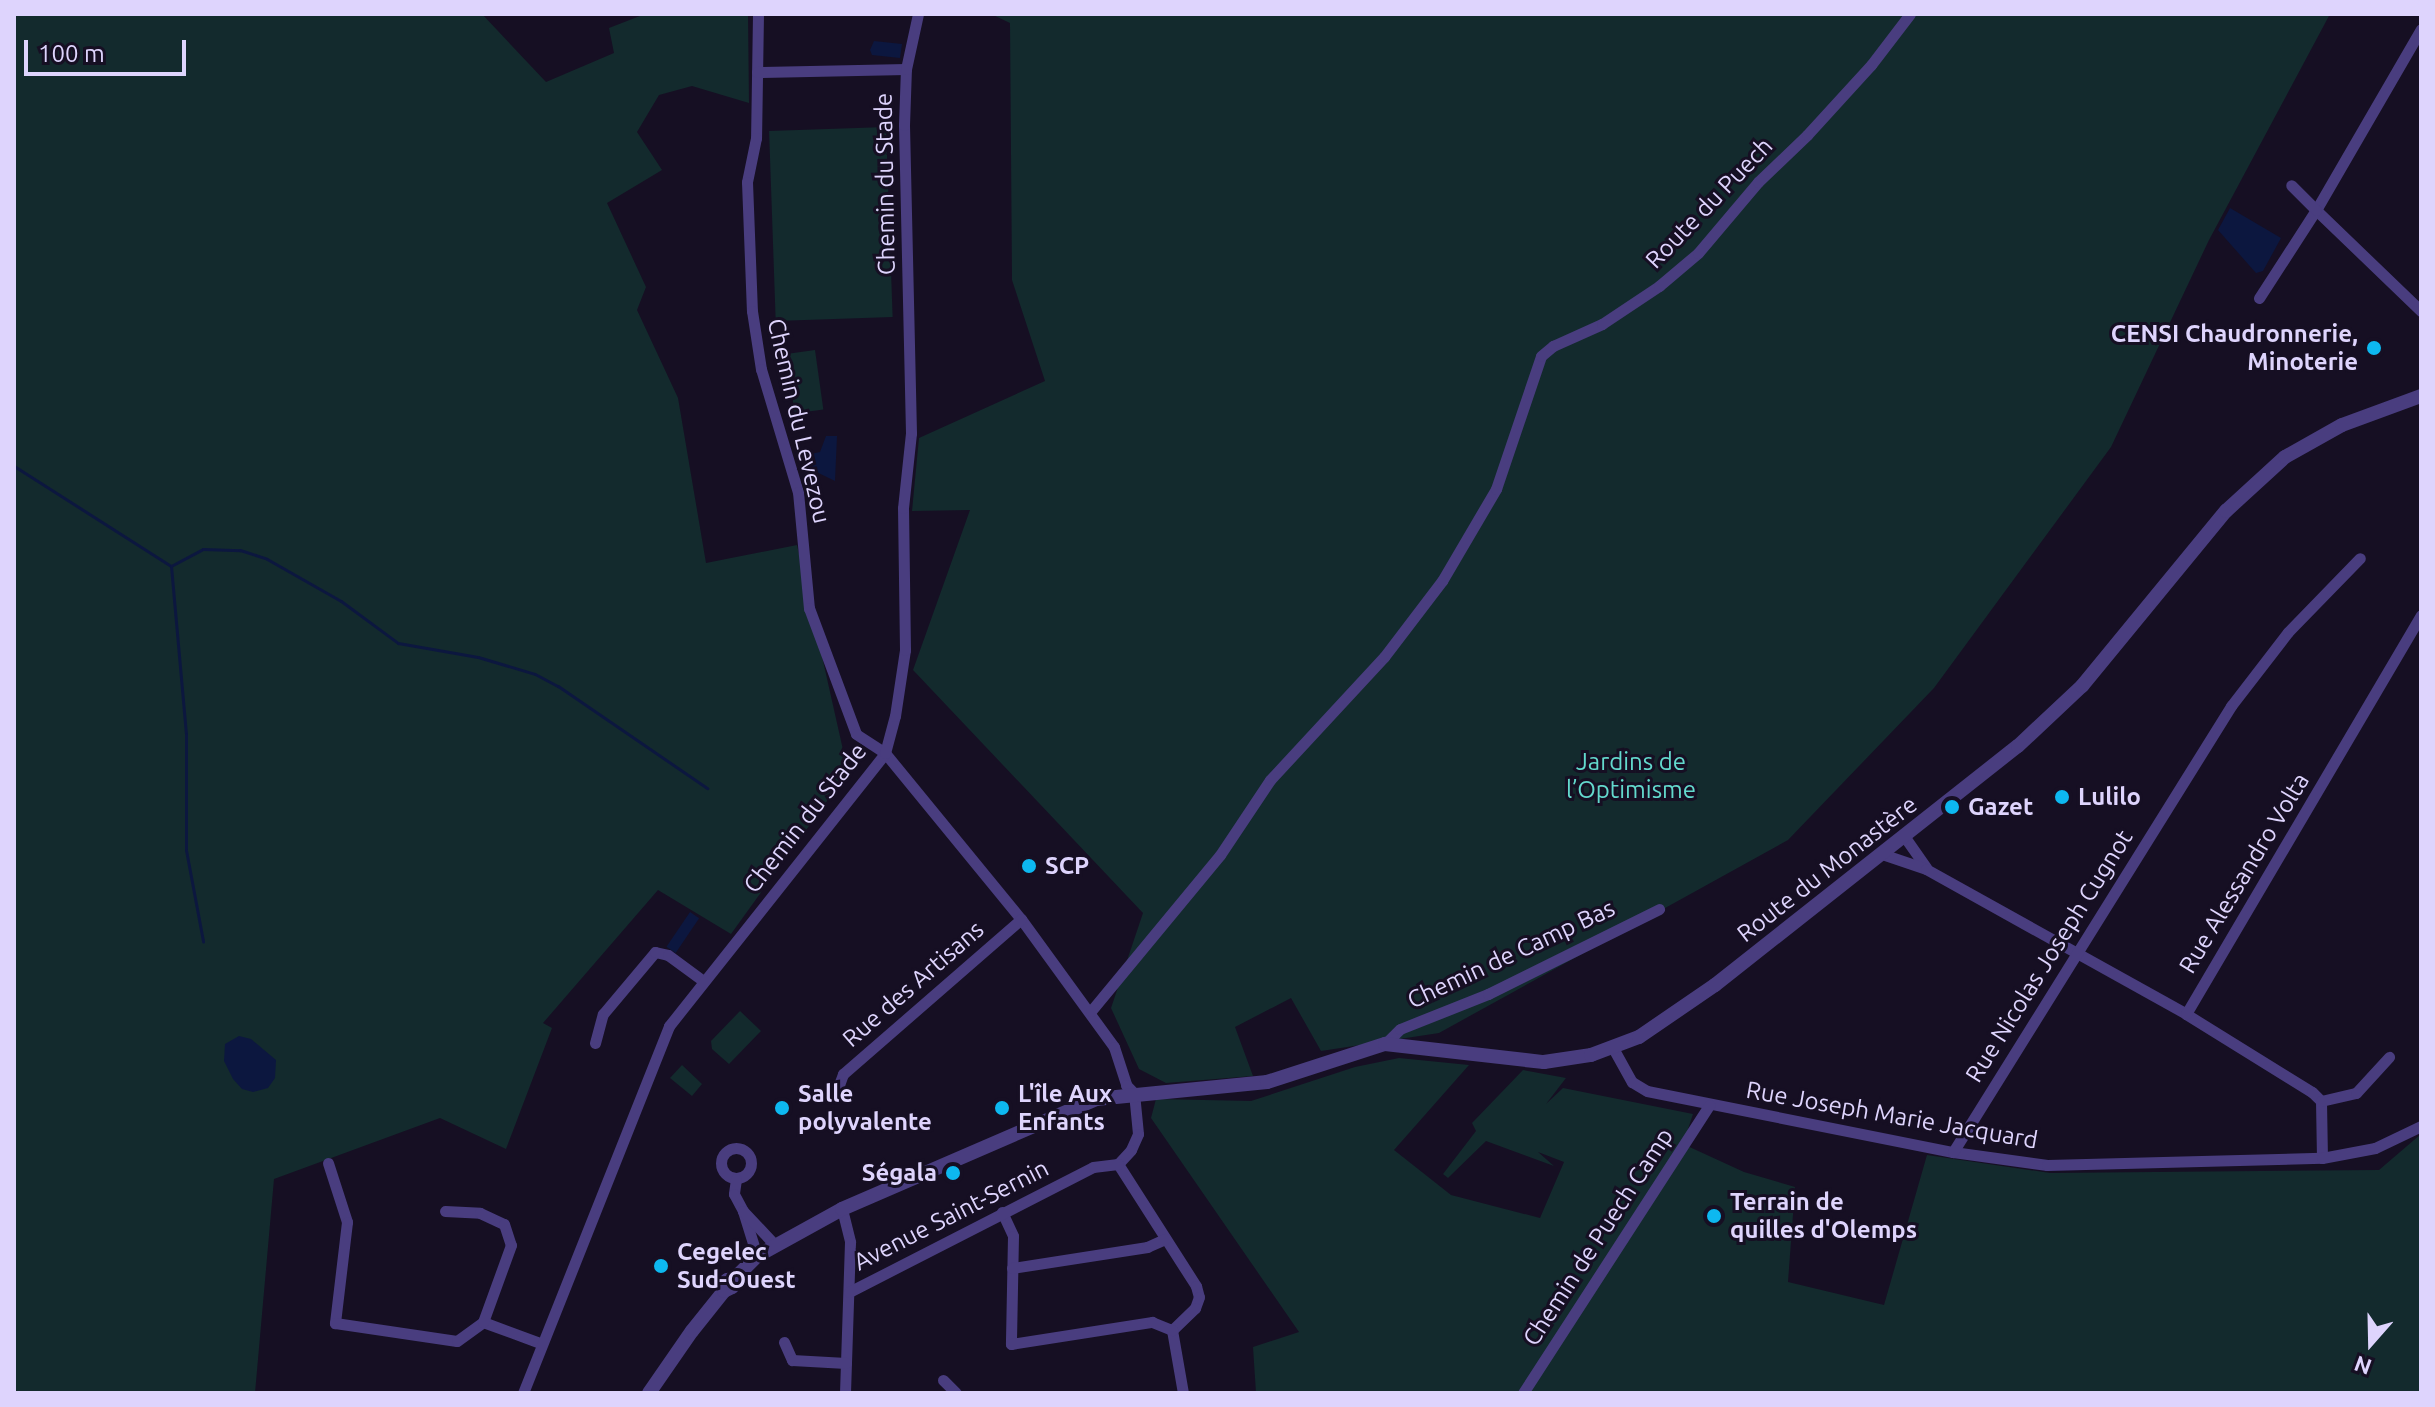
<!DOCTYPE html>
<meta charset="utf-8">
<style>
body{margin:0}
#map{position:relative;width:2435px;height:1407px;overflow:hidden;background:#160f23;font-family:Ubuntu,sans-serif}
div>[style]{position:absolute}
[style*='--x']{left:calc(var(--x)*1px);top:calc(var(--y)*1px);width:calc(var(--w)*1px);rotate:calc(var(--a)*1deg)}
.green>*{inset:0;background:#132a2d;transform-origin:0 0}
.water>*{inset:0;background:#0c173f;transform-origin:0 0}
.stream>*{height:3px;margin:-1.5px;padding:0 1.5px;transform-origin:1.5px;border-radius:1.5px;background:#0c173f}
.minor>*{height:11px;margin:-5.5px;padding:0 5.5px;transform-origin:5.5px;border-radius:5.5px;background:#493d7f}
.minor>.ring{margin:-5.5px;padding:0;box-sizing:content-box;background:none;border:11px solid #493d7f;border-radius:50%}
.tertiary>*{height:14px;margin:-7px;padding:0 7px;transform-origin:7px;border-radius:7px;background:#493d7f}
.dots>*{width:22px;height:22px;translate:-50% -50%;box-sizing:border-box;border:4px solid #160f23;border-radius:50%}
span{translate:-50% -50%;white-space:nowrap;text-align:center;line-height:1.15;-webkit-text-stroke:6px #160f23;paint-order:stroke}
.street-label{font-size:24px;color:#ded4fd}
.poi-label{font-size:24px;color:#ded4fd;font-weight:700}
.right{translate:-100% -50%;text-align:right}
.left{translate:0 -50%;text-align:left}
.park-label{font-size:24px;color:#63d9cd}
.frame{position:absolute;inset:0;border:16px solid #ded4fd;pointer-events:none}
.north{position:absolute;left:2331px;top:1303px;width:80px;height:80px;-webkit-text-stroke:6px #160f23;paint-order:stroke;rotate:200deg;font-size:22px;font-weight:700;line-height:32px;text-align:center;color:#ded4fd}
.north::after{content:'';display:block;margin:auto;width:28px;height:36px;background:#ded4fd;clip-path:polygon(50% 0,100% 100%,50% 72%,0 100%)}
.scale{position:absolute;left:24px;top:40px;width:162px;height:36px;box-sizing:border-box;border:4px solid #ded4fd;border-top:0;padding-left:10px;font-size:24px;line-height:28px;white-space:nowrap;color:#ded4fd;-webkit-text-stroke:6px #160f23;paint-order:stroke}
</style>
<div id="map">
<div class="green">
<i style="clip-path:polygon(14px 14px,482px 14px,546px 82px,614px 53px,609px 28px,645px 14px,748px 14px,749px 103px,692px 86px,659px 95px,637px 132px,662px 170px,607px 203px,646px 287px,637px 310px,678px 398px,706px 563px,797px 545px,848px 772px,731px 934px,658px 890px,543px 1023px,552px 1028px,506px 1149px,440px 1118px,274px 1179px,255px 1393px,14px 1393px)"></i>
<i style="clip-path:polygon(991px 14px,2330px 14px,2209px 240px,2111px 447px,1934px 688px,1788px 840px,1439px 1033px,1321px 1051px,1291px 998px,1235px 1027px,1253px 1076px,1166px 1083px,1139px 1069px,1111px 1008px,1143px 913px,913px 670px,970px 510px,912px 511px,919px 438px,1045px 381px,1012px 280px,1010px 23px)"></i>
<i style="left:886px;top:127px;width:190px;height:117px;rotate:88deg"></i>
<i style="left:815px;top:350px;width:60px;height:29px;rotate:82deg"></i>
<i style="clip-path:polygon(740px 1011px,761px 1031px,729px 1064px,712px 1049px,711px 1041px)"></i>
<i style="clip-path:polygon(1399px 1058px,1469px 1065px,1394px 1150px,1451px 1195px,1540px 1218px,1564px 1162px,1538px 1152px,1554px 1166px,1486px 1141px,1448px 1178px,1443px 1174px,1476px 1131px,1472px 1123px,1523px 1070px,1566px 1078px,1546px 1104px,1563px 1088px,1693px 1114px,1683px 1144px,1744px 1172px,1795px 1187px,1788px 1282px,1884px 1305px,1927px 1155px,2050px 1173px,2379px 1170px,2421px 1134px,2421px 1393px,1256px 1393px,1253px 1347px,1299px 1332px,1151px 1118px,1156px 1099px,1251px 1101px,1355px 1067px)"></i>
<i style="clip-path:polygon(682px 1065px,702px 1084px,692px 1096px,670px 1078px)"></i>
</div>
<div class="water">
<i style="clip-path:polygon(874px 41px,902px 44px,900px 58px,872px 55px,870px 50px)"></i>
<i style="clip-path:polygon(2230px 208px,2281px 238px,2263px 271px,2256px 273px,2218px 230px)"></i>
<i style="clip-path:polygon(826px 436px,837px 436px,835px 481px,804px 466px,811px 454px,820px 452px)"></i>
<i style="left:690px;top:912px;width:11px;height:42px;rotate:34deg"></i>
<i style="clip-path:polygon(239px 1036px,251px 1039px,276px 1060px,275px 1078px,268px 1088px,253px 1092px,242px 1089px,233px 1079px,224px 1061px,225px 1044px)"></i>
</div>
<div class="stream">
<i style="--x:14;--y:466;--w:186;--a:32.5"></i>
<i style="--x:171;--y:566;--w:169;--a:84.9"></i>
<i style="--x:186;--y:734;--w:116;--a:90"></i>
<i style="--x:186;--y:850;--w:93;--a:79.4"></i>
<i style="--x:171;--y:566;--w:36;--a:-28"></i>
<i style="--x:203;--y:549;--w:37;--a:2"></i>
<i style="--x:240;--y:550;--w:28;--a:18"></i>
<i style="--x:267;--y:559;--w:85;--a:29.6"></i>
<i style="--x:341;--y:601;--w:71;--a:36.4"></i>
<i style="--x:398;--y:643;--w:81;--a:9.9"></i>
<i style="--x:478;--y:657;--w:59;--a:16.6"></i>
<i style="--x:535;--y:674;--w:26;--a:28"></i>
<i style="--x:558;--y:686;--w:181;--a:34.4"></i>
</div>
<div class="minor">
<i style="--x:758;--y:14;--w:124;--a:90.9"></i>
<i style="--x:756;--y:138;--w:45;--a:101.6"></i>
<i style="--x:747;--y:182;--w:129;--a:87.8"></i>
<i style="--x:752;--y:311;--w:59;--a:81.2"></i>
<i style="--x:761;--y:369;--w:128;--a:73.3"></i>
<i style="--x:798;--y:492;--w:117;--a:84.6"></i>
<i style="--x:809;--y:608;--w:134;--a:69.5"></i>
<i style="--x:856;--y:734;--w:35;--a:33"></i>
<i style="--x:885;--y:753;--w:215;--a:50.7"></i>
<i style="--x:1021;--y:919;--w:158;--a:54"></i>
<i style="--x:1114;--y:1047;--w:40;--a:72"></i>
<i style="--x:1126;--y:1085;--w:11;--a:45"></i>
<i style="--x:1134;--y:1093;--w:41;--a:84.4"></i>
<i style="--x:1138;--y:1134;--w:17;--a:114"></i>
<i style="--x:1131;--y:1150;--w:19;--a:133"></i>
<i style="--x:1118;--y:1164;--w:145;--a:57.4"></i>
<i style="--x:1196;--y:1286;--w:11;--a:75"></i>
<i style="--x:1199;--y:1297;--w:12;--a:110"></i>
<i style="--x:1195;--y:1308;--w:32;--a:136"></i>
<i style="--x:1172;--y:1330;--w:64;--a:80.1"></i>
<i style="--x:2421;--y:29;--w:209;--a:120.1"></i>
<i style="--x:2316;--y:210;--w:146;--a:43.9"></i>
<i style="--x:757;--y:72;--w:149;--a:-1.2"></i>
<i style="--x:2259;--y:298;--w:105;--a:-57.1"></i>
<i style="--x:2316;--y:210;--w:35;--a:-135"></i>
<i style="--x:1904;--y:836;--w:39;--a:55"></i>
<i style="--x:1882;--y:854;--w:46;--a:18.8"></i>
<i style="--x:1926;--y:869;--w:298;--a:29.1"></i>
<i style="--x:2186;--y:1014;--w:148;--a:31.8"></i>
<i style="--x:2312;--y:1092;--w:13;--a:45"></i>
<i style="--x:2321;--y:1101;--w:57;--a:89"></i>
<i style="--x:1091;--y:1011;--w:202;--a:-50.4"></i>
<i style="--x:1220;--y:855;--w:90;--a:-56.3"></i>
<i style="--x:1270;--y:780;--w:168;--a:-47.2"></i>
<i style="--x:1384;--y:657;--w:96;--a:-52.7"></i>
<i style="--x:1442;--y:581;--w:107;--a:-59.6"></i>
<i style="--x:1496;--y:489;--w:140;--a:-71.3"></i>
<i style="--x:1541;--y:356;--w:16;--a:-40"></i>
<i style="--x:1553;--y:346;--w:54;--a:-24.2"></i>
<i style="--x:1602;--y:324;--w:69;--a:-33.7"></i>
<i style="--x:1659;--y:286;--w:51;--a:-40.2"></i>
<i style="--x:1698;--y:253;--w:93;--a:-49.8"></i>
<i style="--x:1758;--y:182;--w:68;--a:-43.8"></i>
<i style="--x:1807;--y:135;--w:95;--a:-47.6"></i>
<i style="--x:1871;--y:65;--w:64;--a:-52.6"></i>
<i style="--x:2186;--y:1014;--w:463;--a:-59.5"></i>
<i style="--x:595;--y:1043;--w:30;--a:-75"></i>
<i style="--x:603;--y:1014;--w:81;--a:-50"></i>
<i style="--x:655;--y:952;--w:13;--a:13"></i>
<i style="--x:668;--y:955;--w:42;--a:36.3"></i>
<i style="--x:1385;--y:1044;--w:21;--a:-45"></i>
<i style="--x:1400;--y:1029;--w:95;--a:-21.7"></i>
<i style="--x:1488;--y:994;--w:191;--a:-26.4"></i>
<i style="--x:1613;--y:1048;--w:39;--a:61"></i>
<i style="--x:1632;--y:1082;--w:17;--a:31"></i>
<i style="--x:1647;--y:1091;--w:312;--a:11.3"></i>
<i style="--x:1953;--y:1152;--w:95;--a:7.9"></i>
<i style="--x:2047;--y:1165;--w:275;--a:-1.5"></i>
<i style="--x:2322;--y:1158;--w:54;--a:-10.7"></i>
<i style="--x:2375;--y:1148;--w:51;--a:-25.6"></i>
<i style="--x:839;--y:1085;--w:12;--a:-70"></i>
<i style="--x:843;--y:1074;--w:236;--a:-41"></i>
<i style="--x:2321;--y:1101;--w:36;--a:-13"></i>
<i style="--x:2356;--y:1093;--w:49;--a:-47.5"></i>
<i class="ring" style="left:721px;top:1148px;width:19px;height:19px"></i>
<i style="--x:1953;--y:1152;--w:526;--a:-58.06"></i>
<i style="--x:2231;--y:706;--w:93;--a:-52.4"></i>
<i style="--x:2288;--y:632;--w:103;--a:-45.8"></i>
<i style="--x:328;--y:1163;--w:62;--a:72.1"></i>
<i style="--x:347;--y:1222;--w:102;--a:96.8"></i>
<i style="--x:335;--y:1323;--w:123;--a:8.4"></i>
<i style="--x:457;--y:1341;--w:32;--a:-36"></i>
<i style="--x:483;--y:1322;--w:61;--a:20.2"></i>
<i style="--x:736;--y:1179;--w:15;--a:98"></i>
<i style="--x:734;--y:1194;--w:19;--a:62"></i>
<i style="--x:842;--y:1209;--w:34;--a:76"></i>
<i style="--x:850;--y:1242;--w:151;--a:91.9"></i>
<i style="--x:445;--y:1211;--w:35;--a:3"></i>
<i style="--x:480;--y:1213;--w:26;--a:25"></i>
<i style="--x:504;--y:1224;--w:22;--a:72"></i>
<i style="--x:511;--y:1245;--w:82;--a:110"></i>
<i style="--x:1002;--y:1212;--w:26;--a:65"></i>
<i style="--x:1013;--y:1236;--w:108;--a:91.1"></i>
<i style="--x:1011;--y:1344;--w:143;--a:-8.9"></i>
<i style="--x:1152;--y:1322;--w:22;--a:22"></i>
<i style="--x:757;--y:1256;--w:47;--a:-107.3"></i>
<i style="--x:743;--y:1211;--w:48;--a:46.7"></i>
<i style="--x:1012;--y:1268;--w:137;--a:-8.8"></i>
<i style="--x:1147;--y:1247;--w:20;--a:-24"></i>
<i style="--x:849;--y:1292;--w:274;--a:-27.1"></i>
<i style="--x:1093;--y:1167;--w:25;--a:-7"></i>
<i style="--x:784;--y:1342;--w:20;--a:66"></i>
<i style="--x:792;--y:1360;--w:54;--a:3.2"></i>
<i style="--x:943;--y:1380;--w:18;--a:45"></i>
<i style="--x:523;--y:1393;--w:395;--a:-68.3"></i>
<i style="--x:669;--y:1026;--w:348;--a:-51.6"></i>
<i style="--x:885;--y:753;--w:38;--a:-75"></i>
<i style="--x:895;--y:716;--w:67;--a:-81.4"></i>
<i style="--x:905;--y:650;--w:142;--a:-90.8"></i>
<i style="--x:903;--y:508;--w:75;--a:-83.9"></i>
<i style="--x:911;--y:433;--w:308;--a:-91.3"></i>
<i style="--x:904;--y:125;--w:56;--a:-88"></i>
<i style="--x:906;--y:69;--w:56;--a:-77.7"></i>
<i style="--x:1523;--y:1393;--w:343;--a:-57.1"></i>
</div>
<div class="tertiary">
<i style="--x:735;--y:1278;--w:31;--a:-45"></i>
<i style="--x:757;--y:1256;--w:97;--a:-28.9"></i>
<i style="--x:842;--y:1209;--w:277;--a:-23.4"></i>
<i style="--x:1096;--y:1099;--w:172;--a:-5.7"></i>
<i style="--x:1267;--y:1082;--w:124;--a:-17.9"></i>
<i style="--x:1385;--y:1044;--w:160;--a:6.5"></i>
<i style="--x:1544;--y:1062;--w:48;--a:-8.5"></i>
<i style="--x:1591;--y:1055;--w:51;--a:-20.6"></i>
<i style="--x:1639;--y:1037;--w:92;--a:-34.4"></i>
<i style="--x:1715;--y:985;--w:386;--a:-38.3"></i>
<i style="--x:2018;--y:746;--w:88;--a:-43.2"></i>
<i style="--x:2082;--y:686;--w:227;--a:-50.6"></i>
<i style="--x:2226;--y:511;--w:80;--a:-42.5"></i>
<i style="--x:2285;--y:457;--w:65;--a:-29.3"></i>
<i style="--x:2342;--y:425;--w:84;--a:-20.2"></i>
<i style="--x:649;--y:1393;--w:75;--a:-55.3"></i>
<i style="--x:692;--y:1331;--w:51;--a:-51.3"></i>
<i style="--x:724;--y:1291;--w:9;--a:-27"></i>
<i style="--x:732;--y:1287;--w:9;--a:-72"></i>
<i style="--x:735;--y:1278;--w:8;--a:166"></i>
<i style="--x:727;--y:1280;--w:11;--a:105"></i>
</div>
<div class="dots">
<i style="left:2374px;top:348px;background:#0db8f0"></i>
<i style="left:2062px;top:797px;background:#0db8f0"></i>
<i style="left:1952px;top:807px;background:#0db8f0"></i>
<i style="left:1029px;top:866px;background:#0db8f0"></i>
<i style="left:782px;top:1108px;background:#0db8f0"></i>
<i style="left:1002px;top:1108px;background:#0db8f0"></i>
<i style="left:953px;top:1173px;background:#0db8f0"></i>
<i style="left:1714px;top:1216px;background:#0db8f0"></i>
<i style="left:661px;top:1266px;background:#0db8f0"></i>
</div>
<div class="street-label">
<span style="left:885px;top:184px;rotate:-91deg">Chemin du Stade</span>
<span style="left:1709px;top:203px;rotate:-46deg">Route du Puech</span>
<span style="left:799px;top:421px;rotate:77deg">Chemin du Levezou</span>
<span style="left:805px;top:818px;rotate:-52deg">Chemin du Stade</span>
<span style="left:1827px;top:869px;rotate:-38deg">Route du Monastère</span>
<span style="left:2244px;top:873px;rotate:-59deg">Rue Alessandro Volta</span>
<span style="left:1511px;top:954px;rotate:-25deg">Chemin de Camp Bas</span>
<span style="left:2049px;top:956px;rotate:-58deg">Rue Nicolas Joseph Cugnot</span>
<span style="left:913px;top:984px;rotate:-41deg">Rue des Artisans</span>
<span style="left:1892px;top:1115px;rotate:10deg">Rue Joseph Marie Jacquard</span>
<span style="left:951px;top:1215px;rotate:-27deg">Avenue Saint-Sernin</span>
<span style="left:1598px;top:1237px;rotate:-57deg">Chemin de Puech Camp</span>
</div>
<div class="poi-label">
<span class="right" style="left:2358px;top:348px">CENSI Chaudronnerie,<br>Minoterie</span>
<span class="left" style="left:2078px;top:797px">Lulilo</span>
<span class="left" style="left:1968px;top:807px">Gazet</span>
<span class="left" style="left:1045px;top:866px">SCP</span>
<span class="left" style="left:798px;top:1108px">Salle<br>polyvalente</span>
<span class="left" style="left:1018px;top:1108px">L'île Aux<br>Enfants</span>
<span class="right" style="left:937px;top:1173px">Ségala</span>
<span class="left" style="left:1730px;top:1216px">Terrain de<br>quilles d'Olemps</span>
<span class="left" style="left:677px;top:1266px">Cegelec<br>Sud-Ouest</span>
</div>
<div class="park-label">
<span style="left:1631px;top:776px">Jardins de<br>l’Optimisme</span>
</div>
<div class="frame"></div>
<div class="north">N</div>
<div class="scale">100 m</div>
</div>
